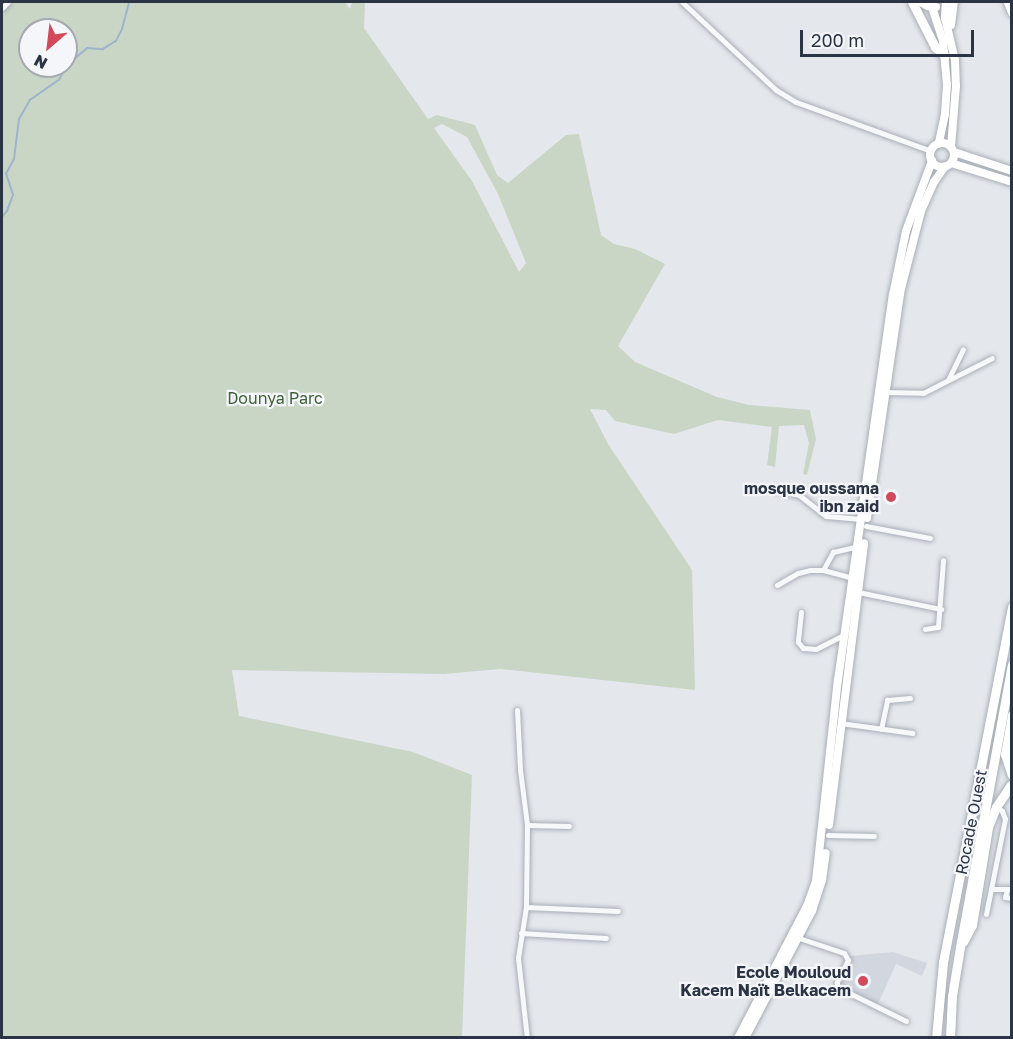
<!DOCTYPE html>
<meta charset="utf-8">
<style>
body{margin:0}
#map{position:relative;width:1013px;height:1039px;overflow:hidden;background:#e4e7ec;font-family:"Golos Text",sans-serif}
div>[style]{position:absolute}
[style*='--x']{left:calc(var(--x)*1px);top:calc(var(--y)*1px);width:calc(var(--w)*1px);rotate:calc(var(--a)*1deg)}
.built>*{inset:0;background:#d2d6de}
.green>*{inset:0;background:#c9d6c5}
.stream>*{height:1.5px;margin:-0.75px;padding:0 0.75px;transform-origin:0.75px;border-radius:0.75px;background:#9fb4cc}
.roads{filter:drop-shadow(0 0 2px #a9aeb7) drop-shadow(0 0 2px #a9aeb7)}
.minor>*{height:5px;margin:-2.5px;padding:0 2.5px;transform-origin:2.5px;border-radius:2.5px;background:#f7f8fa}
.primary>*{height:8px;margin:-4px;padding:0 4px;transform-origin:4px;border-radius:4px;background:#fff}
.primary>.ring{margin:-4px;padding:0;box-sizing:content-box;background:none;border:8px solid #fff;border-radius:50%}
.trunk>*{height:9px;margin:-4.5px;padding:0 4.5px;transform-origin:4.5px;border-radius:4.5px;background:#fff}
.dots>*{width:16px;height:16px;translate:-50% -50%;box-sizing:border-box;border:3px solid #f4f6f9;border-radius:50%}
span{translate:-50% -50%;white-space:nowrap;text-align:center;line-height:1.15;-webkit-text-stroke:4.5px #f4f6f9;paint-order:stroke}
.park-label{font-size:16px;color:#3f6138}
.poi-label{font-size:16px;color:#2b3445;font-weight:700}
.right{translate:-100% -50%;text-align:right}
.street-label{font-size:16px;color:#2b3445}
.frame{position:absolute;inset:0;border:3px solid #2b3445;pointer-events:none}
.north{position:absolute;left:18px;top:18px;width:60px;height:60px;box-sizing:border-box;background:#f4f6f9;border:2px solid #a4a8b1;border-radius:50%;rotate:208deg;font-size:16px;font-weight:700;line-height:24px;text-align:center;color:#2b3445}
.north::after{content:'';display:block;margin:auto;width:21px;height:27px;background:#d1495b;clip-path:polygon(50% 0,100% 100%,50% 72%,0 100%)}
.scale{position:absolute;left:800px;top:30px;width:174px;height:27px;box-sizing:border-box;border:3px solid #2b3445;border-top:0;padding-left:8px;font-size:18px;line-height:21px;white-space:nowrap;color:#2b3445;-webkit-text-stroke:4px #f4f6f9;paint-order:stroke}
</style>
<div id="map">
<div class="built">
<i style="clip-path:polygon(893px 952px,927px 963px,922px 976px,896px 964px,877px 1006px,836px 985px,850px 956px)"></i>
</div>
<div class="green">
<i style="clip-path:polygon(evenodd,2px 2px,345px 2px,350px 9px,352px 2px,365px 2px,364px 28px,428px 119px,437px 115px,475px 125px,497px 175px,508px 183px,566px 135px,579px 134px,601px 235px,614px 244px,635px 249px,665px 264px,618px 346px,635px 362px,717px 397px,749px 405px,810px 410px,816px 439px,807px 475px,803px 474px,809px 443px,804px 425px,779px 426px,775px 467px,767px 465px,772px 427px,718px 420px,674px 434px,615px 421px,606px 410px,590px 409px,608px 444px,692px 570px,695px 690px,500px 669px,444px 674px,232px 670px,239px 716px,413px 752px,472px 775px,462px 1037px,2px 1037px,2px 2px,30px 30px,66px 30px,66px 66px,30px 66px,30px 30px,2px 2px,442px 124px,467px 137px,498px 194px,526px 263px,519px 272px,472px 181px,434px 128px,442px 124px)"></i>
</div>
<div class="stream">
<i style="--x:2;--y:217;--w:8;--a:-50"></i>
<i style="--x:7;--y:211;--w:17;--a:-69"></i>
<i style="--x:13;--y:195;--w:22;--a:-108"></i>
<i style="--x:6;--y:174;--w:17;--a:-62"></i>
<i style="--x:14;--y:159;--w:40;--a:-82.9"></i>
<i style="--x:19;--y:119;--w:22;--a:-60"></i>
<i style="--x:30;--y:100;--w:35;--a:-35"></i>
<i style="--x:59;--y:80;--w:17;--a:-62"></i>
<i style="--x:67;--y:65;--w:26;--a:-40"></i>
<i style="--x:87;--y:48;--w:16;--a:4"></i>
<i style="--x:103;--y:49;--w:15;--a:-32"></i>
<i style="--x:116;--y:41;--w:13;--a:-63"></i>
<i style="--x:122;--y:29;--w:28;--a:-75"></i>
</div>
<div class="roads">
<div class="minor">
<i style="--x:682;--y:2;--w:129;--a:43.1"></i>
<i style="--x:776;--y:90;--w:23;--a:31"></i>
<i style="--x:796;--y:102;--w:144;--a:19.9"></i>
<i style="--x:2;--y:8;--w:8;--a:-45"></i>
<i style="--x:948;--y:380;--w:34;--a:-64"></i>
<i style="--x:884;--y:392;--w:39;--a:1"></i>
<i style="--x:923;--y:393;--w:77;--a:-26.9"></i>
<i style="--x:777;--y:490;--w:23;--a:13"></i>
<i style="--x:799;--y:495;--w:34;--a:38"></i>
<i style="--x:826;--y:516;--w:35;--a:5"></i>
<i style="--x:866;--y:526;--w:65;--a:10.6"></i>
<i style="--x:823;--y:570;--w:21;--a:-61"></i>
<i style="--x:833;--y:552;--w:26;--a:-13"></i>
<i style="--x:777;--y:585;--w:24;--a:-30"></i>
<i style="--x:798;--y:573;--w:12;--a:-14"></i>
<i style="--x:810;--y:570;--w:13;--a:0"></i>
<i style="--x:823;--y:570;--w:31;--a:15"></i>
<i style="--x:858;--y:592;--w:85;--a:11.6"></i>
<i style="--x:801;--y:612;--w:30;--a:96"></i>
<i style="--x:798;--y:642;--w:8;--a:50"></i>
<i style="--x:803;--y:648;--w:13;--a:4"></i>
<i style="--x:816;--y:649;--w:33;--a:-27"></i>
<i style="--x:925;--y:629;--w:13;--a:-9"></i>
<i style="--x:938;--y:627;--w:67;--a:-85.7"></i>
<i style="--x:517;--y:710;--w:60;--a:87.1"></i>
<i style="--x:520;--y:770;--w:55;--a:82.7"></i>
<i style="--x:527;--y:825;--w:82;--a:90.7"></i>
<i style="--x:526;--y:907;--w:52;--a:98.9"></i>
<i style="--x:518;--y:958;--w:81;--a:83.6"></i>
<i style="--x:840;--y:723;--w:73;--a:7.9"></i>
<i style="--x:881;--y:729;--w:30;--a:-78"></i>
<i style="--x:887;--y:700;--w:23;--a:-5"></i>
<i style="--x:527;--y:825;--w:42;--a:1.4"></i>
<i style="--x:828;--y:835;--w:46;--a:1.2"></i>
<i style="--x:991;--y:889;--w:21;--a:0"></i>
<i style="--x:1007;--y:890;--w:7;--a:106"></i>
<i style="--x:1005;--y:897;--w:7;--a:8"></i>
<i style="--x:526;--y:907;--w:92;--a:2.5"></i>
<i style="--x:986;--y:914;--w:97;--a:-78.7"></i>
<i style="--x:1005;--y:819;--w:9;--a:-111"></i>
<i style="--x:1002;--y:811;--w:7;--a:-146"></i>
<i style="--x:521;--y:933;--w:85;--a:3.4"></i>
<i style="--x:799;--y:938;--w:47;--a:18.4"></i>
<i style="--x:844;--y:953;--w:8;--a:60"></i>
<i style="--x:848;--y:960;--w:25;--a:117"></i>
<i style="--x:837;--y:982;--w:5;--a:90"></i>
<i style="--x:837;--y:987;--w:77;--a:26.2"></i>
</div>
<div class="primary">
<i style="--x:920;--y:2;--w:9;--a:27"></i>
<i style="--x:928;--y:6;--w:8;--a:7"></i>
<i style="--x:946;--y:2;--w:16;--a:94"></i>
<i style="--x:945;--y:18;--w:43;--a:76.6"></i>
<i style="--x:955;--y:60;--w:26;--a:88"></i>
<i style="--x:956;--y:86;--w:61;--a:94.7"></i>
<i style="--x:932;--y:7;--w:36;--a:72"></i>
<i style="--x:943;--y:41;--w:44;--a:84.8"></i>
<i style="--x:947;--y:85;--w:29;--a:94"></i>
<i style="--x:945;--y:114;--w:30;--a:102"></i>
<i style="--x:951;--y:25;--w:23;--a:-83"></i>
<i class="ring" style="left:930px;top:143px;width:16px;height:16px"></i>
<i style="--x:954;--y:152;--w:61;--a:18.1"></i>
<i style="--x:951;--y:163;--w:64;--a:17.3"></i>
<i style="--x:867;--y:518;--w:232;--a:-81.6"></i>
<i style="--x:901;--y:289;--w:81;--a:-75.6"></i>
<i style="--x:921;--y:211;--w:32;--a:-66"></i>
<i style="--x:934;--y:182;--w:19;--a:-55"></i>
<i style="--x:829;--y:825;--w:284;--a:-82.9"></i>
<i style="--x:738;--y:1038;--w:149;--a:-62.4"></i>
<i style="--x:807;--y:906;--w:27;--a:-70"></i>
<i style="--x:816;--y:881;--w:202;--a:-83.8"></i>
<i style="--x:838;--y:680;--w:389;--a:-81.9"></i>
<i style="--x:893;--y:295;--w:65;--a:-78.5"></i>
<i style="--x:906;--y:231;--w:75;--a:-69.6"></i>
<i style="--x:745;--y:1038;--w:144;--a:-62.2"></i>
<i style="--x:812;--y:911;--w:33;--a:-72"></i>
<i style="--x:822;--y:880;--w:27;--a:-82"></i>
</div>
<div class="trunk">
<i style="--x:912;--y:2;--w:51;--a:62.9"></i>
<i style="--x:935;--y:47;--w:13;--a:42"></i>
<i style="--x:1008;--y:2;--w:11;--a:68"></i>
<i style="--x:1012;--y:715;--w:40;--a:100"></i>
<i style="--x:1005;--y:754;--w:22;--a:72"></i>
<i style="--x:963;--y:942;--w:19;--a:-62"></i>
<i style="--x:972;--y:925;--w:99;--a:-80.7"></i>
<i style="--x:988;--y:827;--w:22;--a:-68"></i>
<i style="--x:996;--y:807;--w:27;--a:-56"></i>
<i style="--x:936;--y:1038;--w:76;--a:-84.7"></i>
<i style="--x:943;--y:962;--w:362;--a:-79"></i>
<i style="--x:950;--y:1038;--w:42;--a:-87.3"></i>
<i style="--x:952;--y:996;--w:50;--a:-80.7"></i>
<i style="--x:960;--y:947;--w:287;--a:-79.6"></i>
</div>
</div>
<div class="dots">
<i style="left:891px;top:497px;background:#d1495b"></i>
<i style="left:863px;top:981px;background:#d1495b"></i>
</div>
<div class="park-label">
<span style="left:275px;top:398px">Dounya Parc</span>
</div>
<div class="poi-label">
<span class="right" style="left:879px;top:497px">mosque oussama<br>ibn zaid</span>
<span class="right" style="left:851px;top:981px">Ecole Mouloud<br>Kacem Naït Belkacem</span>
</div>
<div class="street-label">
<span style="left:971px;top:822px;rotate:-79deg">Rocade Ouest</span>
</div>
<div class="frame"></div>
<div class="north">N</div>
<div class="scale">200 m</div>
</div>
